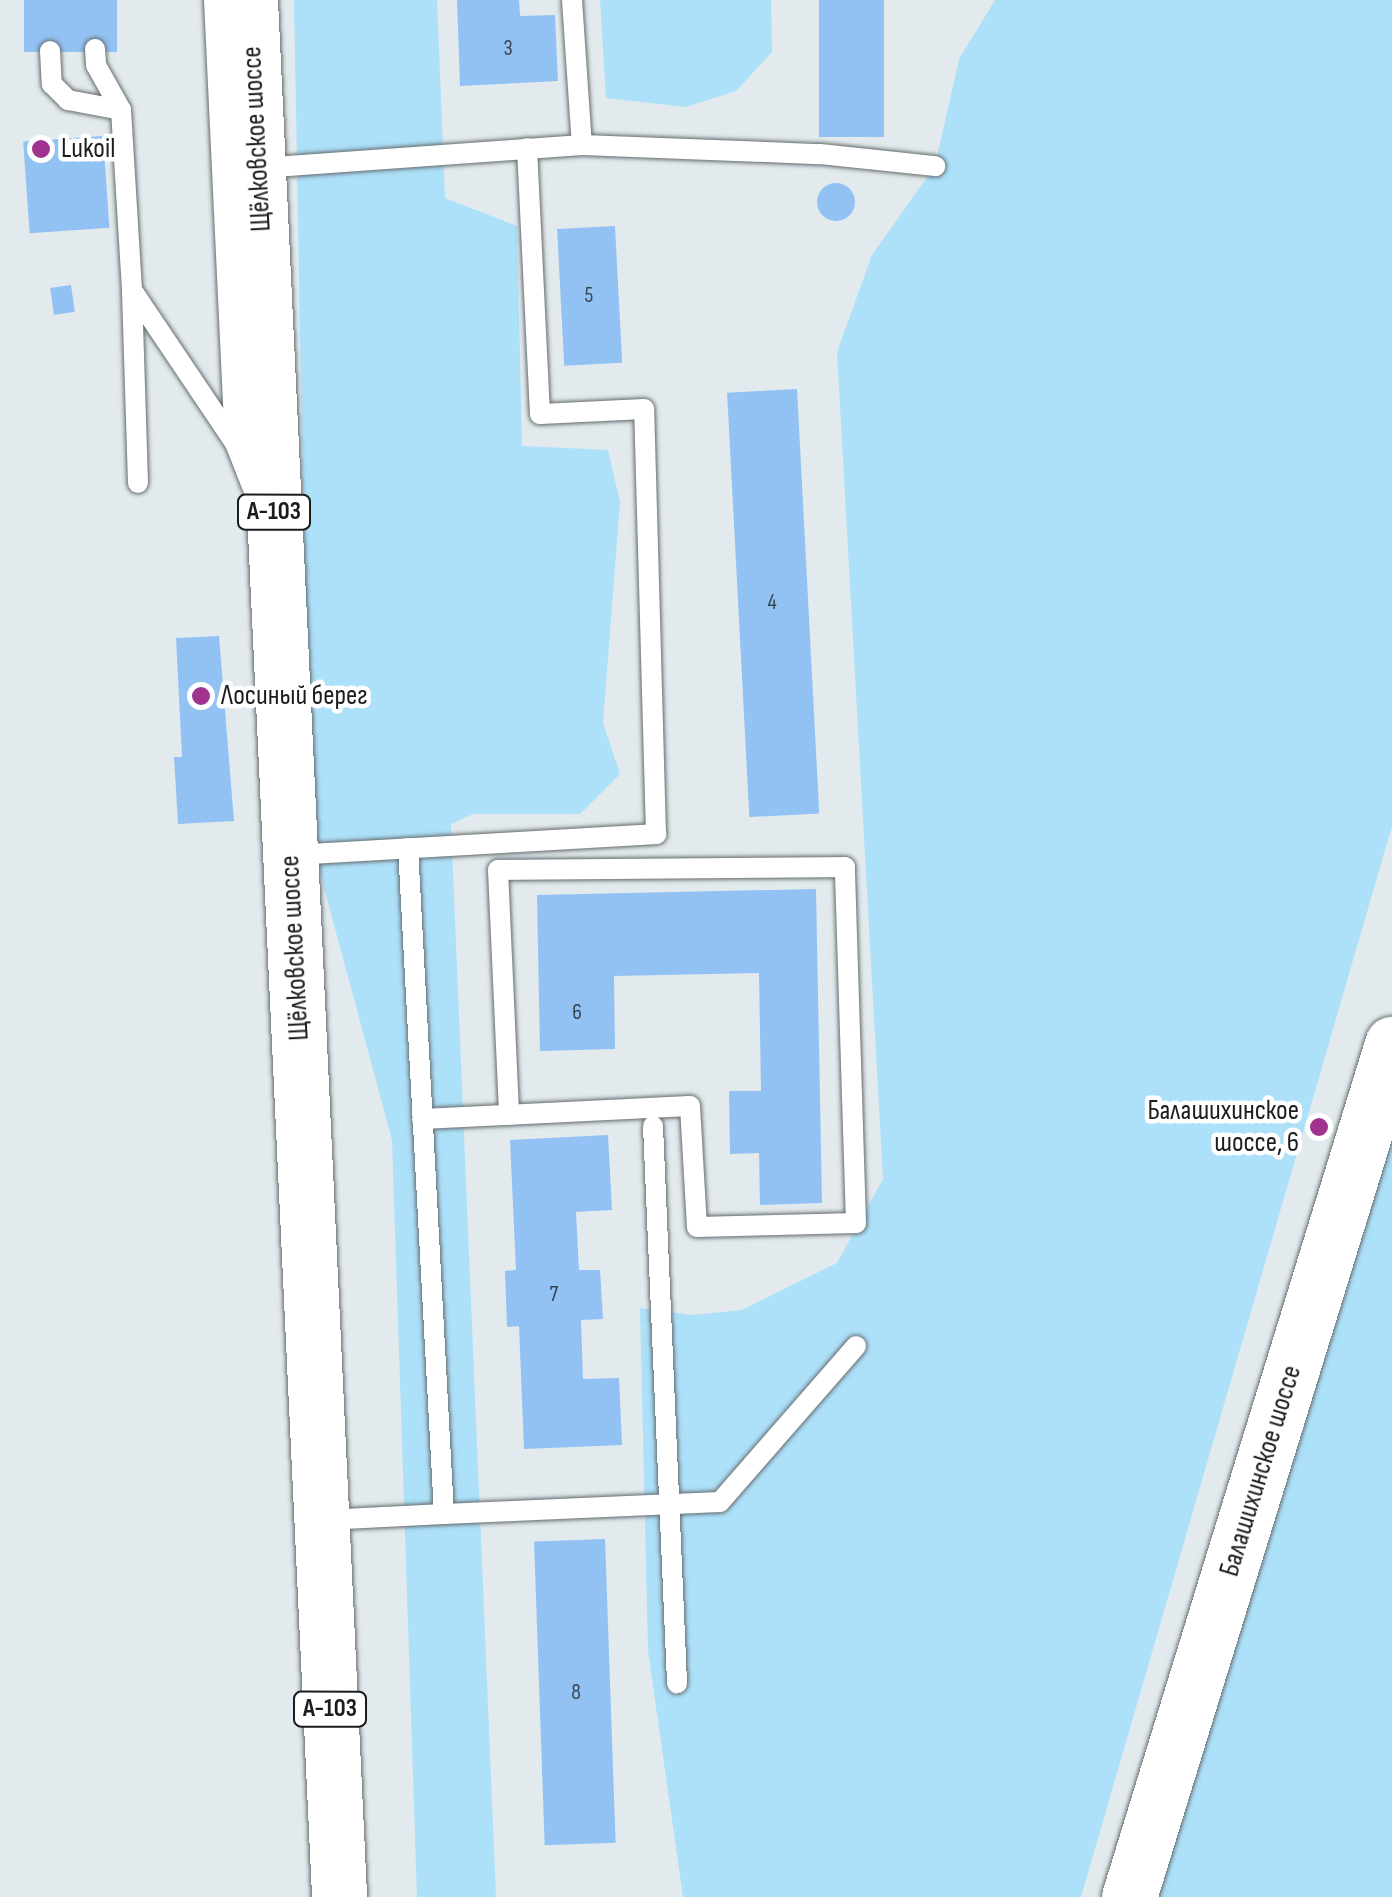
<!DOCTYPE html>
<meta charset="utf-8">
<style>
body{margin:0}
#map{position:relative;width:1392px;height:1897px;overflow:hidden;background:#e2eaed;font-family:"Sofia Sans Condensed",sans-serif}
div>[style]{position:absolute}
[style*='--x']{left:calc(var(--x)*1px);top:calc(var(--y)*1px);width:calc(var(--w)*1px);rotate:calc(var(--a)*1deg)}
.green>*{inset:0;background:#ade1fa}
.building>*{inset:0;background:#92c2f3;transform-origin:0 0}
.round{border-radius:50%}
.roads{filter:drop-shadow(0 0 2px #656c6f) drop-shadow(0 0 2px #656c6f)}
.lane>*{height:20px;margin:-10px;padding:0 10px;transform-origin:10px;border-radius:10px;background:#fff}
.secondary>*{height:55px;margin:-27.5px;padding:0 27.5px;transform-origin:27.5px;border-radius:27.5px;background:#fff}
.primary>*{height:55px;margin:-27.5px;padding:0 27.5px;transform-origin:27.5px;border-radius:27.5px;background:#fff}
.dots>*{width:28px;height:28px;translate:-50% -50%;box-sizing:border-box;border:5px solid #fff;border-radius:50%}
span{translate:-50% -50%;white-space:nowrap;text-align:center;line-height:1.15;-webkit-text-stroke:9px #fff;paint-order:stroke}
.number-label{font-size:22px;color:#384652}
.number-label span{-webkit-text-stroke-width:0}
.shield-label span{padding:2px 8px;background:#fff;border:2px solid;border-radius:8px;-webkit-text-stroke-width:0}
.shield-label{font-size:25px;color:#1a1c1d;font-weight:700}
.street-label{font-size:28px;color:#1a1c1d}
.poi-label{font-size:28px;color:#1a1c1d}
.left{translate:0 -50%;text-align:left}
.right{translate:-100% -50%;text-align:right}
</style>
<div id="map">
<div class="green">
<i style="clip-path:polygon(294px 0,437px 0,445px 198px,517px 226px,522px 446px,608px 450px,620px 502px,603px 723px,620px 774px,580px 814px,473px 814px,451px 824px,496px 1897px,417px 1897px,392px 1140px,309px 832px)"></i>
<i style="clip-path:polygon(600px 0,771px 0,772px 52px,736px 91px,686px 107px,606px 98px)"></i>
<i style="clip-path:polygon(995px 0,1392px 0,1392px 826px,1081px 1897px,683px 1897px,648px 1651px,640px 1308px,693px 1315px,742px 1310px,837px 1263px,883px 1179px,837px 352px,872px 255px,935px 166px,959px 59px)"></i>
<i style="clip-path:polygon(1392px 1096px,1392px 1897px,1151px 1897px)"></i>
</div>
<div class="building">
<i style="left:24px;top:0;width:93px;height:52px"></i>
<i style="clip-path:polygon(457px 0,519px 0,520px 16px,555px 15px,558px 81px,460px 86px)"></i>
<i style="left:819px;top:0;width:65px;height:137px"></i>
<i style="left:103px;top:136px;width:92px;height:80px;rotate:86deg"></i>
<i class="round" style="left:817px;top:183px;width:38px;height:38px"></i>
<i style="left:615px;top:226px;width:137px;height:58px;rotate:87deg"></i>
<i style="left:71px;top:285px;width:27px;height:21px;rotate:82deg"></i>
<i style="left:797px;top:389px;width:425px;height:70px;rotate:87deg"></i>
<i style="clip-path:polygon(219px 636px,234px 821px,178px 824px,174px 757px,182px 757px,176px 638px)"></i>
<i style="clip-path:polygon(816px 889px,822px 1203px,760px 1205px,759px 1153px,730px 1154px,729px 1091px,761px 1091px,759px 973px,614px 976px,615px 1049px,540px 1051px,537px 895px)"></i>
<i style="clip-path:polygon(608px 1135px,612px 1210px,576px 1212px,579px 1270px,600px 1270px,603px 1319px,581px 1320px,583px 1379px,619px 1378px,622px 1445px,524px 1449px,519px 1326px,507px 1327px,505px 1271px,516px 1270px,510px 1140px)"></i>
<i style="left:605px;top:1539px;width:304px;height:71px;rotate:88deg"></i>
</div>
<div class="roads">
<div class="lane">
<i style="--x:214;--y:0;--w:443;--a:87.3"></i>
<i style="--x:235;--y:443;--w:49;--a:68.6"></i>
<i style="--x:572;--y:0;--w:145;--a:86.1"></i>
<i style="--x:95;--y:49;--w:16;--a:86"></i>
<i style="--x:96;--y:65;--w:51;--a:60.9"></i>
<i style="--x:121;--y:110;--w:180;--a:86.5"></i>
<i style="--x:132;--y:290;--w:184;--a:56.1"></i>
<i style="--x:50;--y:51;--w:33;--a:87"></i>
<i style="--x:52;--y:84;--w:23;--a:45"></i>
<i style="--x:68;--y:100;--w:54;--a:10.7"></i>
<i style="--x:260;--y:168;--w:323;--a:-4.1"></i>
<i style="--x:582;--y:145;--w:238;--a:2.2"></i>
<i style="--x:820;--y:154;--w:116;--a:6"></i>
<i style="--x:132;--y:292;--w:191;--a:88.2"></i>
<i style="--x:294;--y:855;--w:363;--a:-3.3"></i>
<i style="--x:656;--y:834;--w:425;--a:-91.6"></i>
<i style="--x:644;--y:409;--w:104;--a:177.2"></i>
<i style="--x:540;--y:414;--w:266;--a:-92.8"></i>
<i style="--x:422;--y:1119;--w:268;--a:-2.8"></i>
<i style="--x:690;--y:1106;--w:121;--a:86.7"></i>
<i style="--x:697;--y:1227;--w:159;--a:-1.4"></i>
<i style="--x:856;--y:1223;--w:356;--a:-91.8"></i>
<i style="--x:845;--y:867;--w:347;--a:179.5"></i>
<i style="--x:498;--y:870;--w:245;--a:87.4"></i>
<i style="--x:653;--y:1126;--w:558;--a:87.53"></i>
<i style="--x:444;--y:1514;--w:276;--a:-2.5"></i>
<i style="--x:720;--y:1502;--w:207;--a:-48.9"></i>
<i style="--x:324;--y:1520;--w:120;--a:-2.9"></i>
<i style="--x:444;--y:1514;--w:667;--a:-93.09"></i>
</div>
<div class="secondary">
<i style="--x:1129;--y:1897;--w:893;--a:-72.86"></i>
</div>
<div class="primary">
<i style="--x:250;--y:0;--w:1899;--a:87.31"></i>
</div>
</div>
<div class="dots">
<i style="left:41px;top:149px;background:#a03290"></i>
<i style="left:201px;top:696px;background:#a03290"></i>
<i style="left:1319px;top:1127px;background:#a03290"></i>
</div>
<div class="number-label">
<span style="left:508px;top:49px">3</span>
<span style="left:589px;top:296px">5</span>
<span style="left:772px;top:603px">4</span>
<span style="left:577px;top:1013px">6</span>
<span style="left:554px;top:1295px">7</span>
<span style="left:576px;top:1693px">8</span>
</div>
<div class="shield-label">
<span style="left:274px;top:512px">А-103</span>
<span style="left:330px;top:1709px">А-103</span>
</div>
<div class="street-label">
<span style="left:257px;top:139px;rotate:-93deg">Щёлковское шоссе</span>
<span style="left:295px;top:948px;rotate:-93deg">Щёлковское шоссе</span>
<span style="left:1261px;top:1471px;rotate:-73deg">Балашихинское шоссе</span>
</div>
<div class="poi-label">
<span class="left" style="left:61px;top:149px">Lukoil</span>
<span class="left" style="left:221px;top:696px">Лосиный берег</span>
<span class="right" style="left:1299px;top:1127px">Балашихинское<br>шоссе, 6</span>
</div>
</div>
